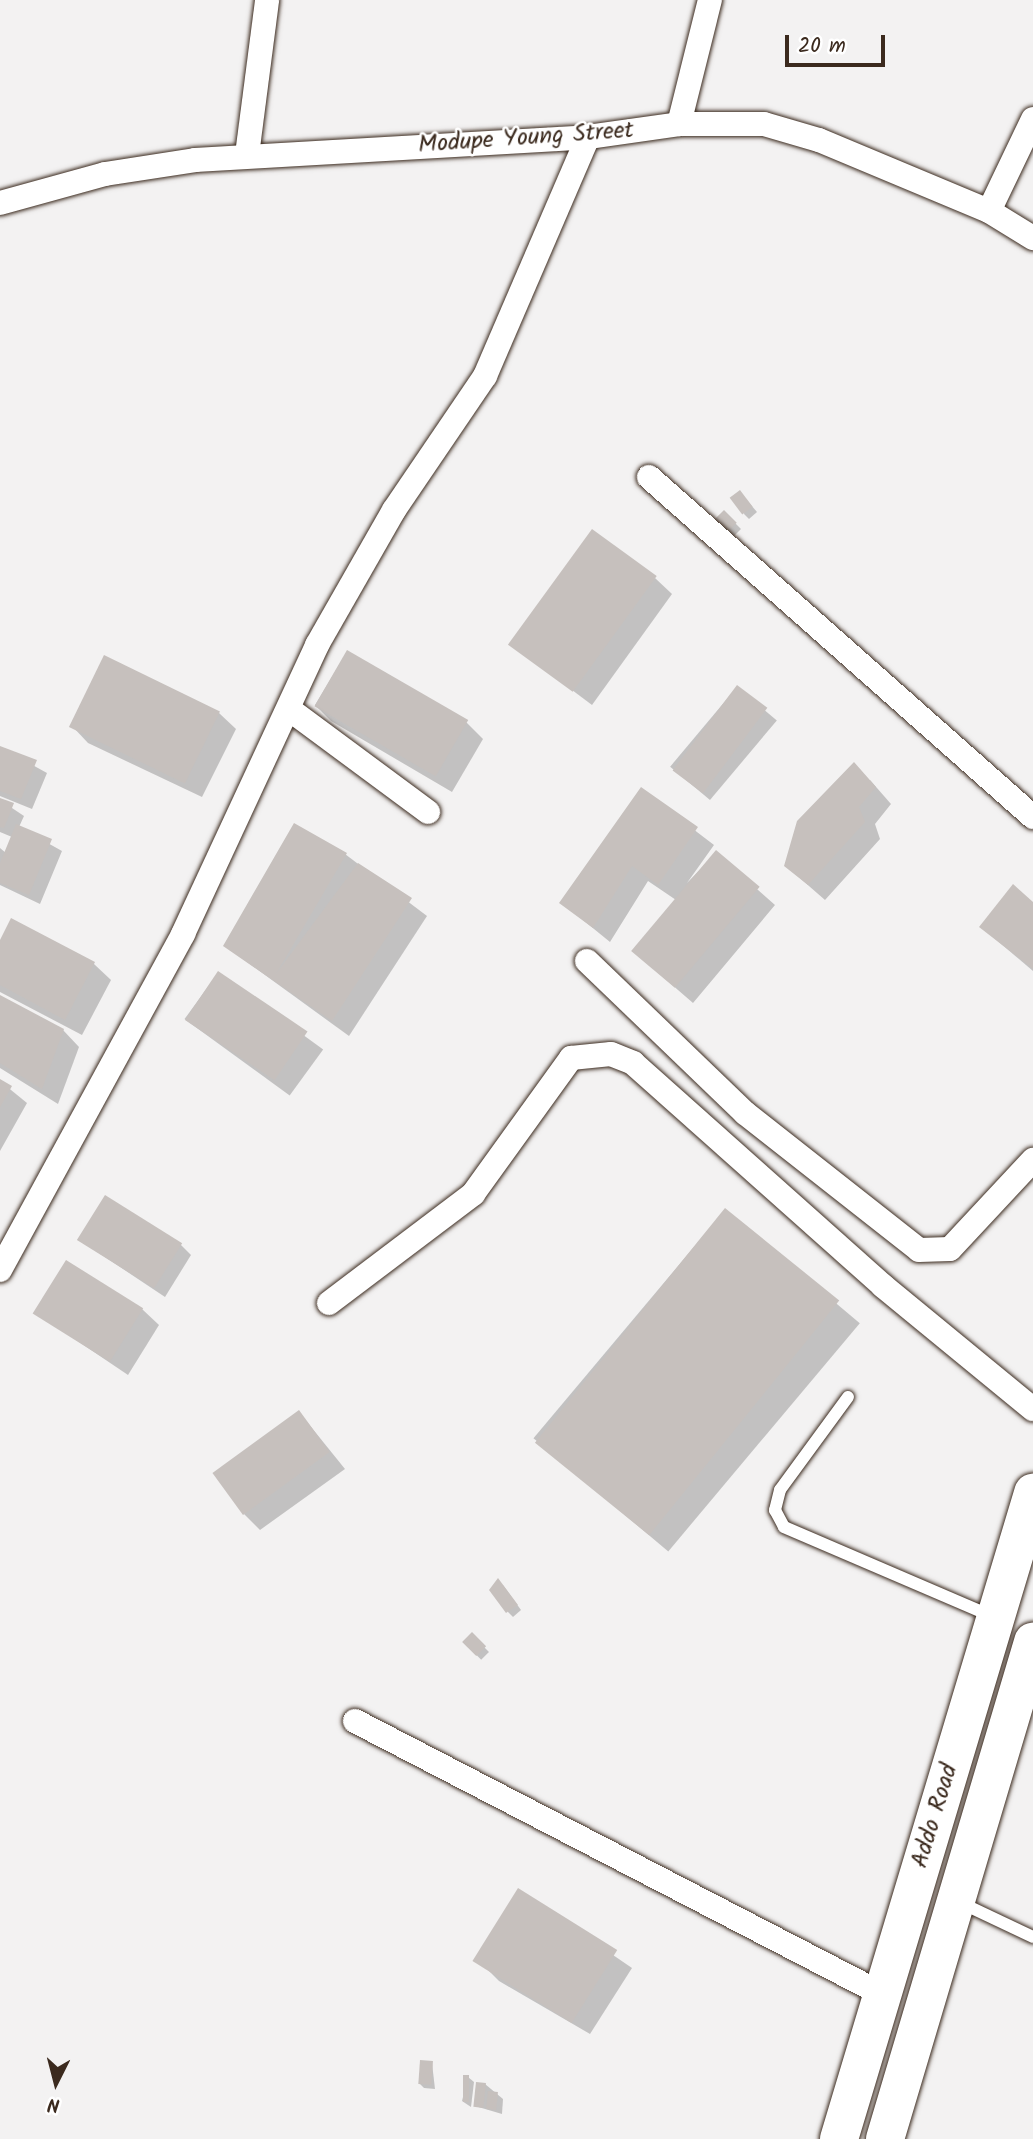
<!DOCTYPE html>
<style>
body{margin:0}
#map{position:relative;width:1033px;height:2139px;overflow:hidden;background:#f3f2f2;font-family:Kalam,sans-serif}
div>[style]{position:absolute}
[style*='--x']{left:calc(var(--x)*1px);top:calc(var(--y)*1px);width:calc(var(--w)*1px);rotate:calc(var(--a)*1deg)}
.shadow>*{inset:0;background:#0003;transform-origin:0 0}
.building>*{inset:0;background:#c6c0bd;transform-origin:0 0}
.roads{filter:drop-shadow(0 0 2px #3b2a1e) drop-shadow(0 0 2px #3b2a1e)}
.lane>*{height:12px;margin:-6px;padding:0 6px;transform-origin:6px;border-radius:6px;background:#fff}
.street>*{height:24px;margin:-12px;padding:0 12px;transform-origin:12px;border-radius:12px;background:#fff}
.primary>*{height:38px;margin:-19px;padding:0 19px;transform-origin:19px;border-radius:19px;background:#fff}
span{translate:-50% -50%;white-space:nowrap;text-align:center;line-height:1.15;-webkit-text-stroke:5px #fff;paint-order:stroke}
.street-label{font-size:24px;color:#3b2a1e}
.north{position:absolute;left:21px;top:2048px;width:70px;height:70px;-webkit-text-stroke:5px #fff;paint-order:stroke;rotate:186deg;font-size:19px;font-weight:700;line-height:28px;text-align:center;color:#3b2a1e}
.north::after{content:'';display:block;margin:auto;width:24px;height:32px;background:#3b2a1e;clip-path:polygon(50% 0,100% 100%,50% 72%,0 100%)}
.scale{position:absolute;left:785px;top:35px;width:100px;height:32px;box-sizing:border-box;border:4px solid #3b2a1e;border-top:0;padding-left:9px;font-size:21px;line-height:24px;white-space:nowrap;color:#3b2a1e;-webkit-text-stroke:5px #fff;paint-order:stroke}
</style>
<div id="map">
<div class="shadow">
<i style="clip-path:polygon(745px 498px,757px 512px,749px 519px,744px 514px)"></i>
<i style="left:724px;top:512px;width:24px;height:13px;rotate:45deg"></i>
<i style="clip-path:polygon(655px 578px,672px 594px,592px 705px,516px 648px)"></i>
<i style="clip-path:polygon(347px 652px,467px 723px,483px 739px,452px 792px,331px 721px,315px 705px)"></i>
<i style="clip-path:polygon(105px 658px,219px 713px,236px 729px,202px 797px,88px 743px,72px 726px)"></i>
<i style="left:737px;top:687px;width:52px;height:104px;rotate:40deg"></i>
<i style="clip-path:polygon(0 747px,47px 773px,32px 809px,0 796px)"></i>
<i style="clip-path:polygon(870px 780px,891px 804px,875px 824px,880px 839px,825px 900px,786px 866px)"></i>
<i style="clip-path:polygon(642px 790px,714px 845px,687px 883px,716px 853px,775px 905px,693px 1003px,633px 951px,676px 900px,648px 881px,610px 942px,562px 903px)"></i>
<i style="clip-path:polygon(0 800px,24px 816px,19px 827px,62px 851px,40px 904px,0 885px,0 848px,6px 853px,12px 837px,0 832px)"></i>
<i style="clip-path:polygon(345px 854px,427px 916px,349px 1036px,225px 946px)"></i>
<i style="clip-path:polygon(1033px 904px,1033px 971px,981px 927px)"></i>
<i style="clip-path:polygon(12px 921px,94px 964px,111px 980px,82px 1035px,0 992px,0 944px)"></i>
<i style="left:218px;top:973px;width:130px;height:57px;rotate:36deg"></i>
<i style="clip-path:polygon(0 997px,63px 1030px,79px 1047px,58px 1104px,0 1068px)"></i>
<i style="clip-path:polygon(0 1081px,27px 1103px,0 1151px)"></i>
<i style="left:725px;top:1210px;width:176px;height:298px;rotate:40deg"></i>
<i style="clip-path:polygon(78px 1239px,180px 1244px,191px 1255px,165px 1297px)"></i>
<i style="clip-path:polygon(142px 1309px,159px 1325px,128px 1375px,36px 1313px)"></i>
<i style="clip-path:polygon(299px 1412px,345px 1469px,260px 1530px,244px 1514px)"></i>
<i style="clip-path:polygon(503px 1585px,521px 1610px,513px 1617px,508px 1612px)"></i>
<i style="left:472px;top:1635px;width:24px;height:11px;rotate:45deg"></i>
<i style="clip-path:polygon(518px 1890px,632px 1968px,590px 2034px,499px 1981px,482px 1964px)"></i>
<i style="clip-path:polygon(432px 2063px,435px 2089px,424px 2088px,419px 2083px)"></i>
<i style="clip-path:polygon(468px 2077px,474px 2082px,471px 2107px,462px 2101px)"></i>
<i style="clip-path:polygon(485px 2084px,503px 2099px,502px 2114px,475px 2106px)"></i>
</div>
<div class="building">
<i style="left:740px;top:490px;width:21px;height:13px;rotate:53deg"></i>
<i style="left:724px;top:510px;width:18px;height:16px;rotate:45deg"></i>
<i style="left:592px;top:529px;width:80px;height:143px;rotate:36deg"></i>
<i style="left:347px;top:650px;width:140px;height:65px;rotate:30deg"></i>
<i style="left:104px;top:655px;width:129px;height:80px;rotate:26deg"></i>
<i style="left:737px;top:685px;width:38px;height:107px;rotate:37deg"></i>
<i style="clip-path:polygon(0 746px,37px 760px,21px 799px,0 791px)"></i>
<i style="clip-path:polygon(854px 762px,876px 787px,859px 807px,865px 822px,808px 885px,784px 866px,797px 821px)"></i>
<i style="clip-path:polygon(641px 787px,698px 827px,658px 885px,632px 866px,593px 928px,559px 903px)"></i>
<i style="clip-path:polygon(0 798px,14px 803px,4px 828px,0 827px)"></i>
<i style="clip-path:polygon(294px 823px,347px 853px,276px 974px,358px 863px,412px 898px,332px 1021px,223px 946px)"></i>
<i style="clip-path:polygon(16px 824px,52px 839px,29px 895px,0 883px,0 863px)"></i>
<i style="left:716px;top:850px;width:57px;height:132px;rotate:40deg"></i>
<i style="clip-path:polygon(1013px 884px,1033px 902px,1033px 969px,979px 927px)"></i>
<i style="clip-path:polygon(11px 918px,95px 962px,65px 1020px,0 985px,0 940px)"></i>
<i style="left:218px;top:971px;width:108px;height:59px;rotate:34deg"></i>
<i style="clip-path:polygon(0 995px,64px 1029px,42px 1089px,0 1063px)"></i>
<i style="clip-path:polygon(0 1079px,12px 1086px,0 1107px)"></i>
<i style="left:105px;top:1195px;width:91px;height:53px;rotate:32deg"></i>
<i style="left:725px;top:1208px;width:147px;height:302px;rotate:39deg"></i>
<i style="left:66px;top:1260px;width:91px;height:63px;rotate:32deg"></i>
<i style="left:299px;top:1410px;width:52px;height:107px;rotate:54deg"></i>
<i style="clip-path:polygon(498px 1578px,518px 1605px,506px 1613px,489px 1590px)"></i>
<i style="left:472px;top:1632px;width:20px;height:14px;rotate:45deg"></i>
<i style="left:518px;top:1888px;width:117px;height:86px;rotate:32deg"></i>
<i style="left:420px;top:2060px;width:13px;height:24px;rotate:4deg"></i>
<i style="left:463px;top:2075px;width:6px;height:27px"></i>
<i style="left:476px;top:2082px;width:10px;height:25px;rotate:6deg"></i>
<i style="left:488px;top:2091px;width:10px;height:18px;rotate:6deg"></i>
</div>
<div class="roads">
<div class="lane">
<i style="--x:848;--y:1397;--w:115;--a:126.2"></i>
<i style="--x:780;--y:1490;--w:21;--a:104"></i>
<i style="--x:775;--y:1510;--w:19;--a:62"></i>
<i style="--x:784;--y:1527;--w:226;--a:23.2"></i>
<i style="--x:959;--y:1902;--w:82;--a:25.3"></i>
</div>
<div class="street">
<i style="--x:679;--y:124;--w:128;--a:-76"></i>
<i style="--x:247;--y:155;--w:156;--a:-82.6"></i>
<i style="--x:0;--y:203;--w:109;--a:-15.4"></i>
<i style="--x:105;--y:174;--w:91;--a:-8.8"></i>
<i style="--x:195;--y:160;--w:394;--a:-3.3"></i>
<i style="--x:588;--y:137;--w:92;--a:-8.1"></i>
<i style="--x:679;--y:124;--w:85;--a:0"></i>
<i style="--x:764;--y:124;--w:57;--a:16.2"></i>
<i style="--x:819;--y:140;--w:184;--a:22.7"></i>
<i style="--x:989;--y:211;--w:52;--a:31.5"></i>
<i style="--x:989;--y:211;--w:102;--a:-64.4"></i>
<i style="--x:649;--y:477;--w:513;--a:41.52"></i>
<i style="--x:289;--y:709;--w:173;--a:36.5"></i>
<i style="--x:587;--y:961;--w:219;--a:43.9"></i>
<i style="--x:745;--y:1113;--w:221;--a:38.2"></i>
<i style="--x:919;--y:1250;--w:31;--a:-2"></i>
<i style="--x:950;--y:1249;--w:122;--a:-47"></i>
<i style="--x:0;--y:1270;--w:383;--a:-61.4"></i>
<i style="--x:183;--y:934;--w:319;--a:-65.1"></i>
<i style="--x:317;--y:645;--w:155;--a:-60.3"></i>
<i style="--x:394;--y:510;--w:162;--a:-55.8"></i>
<i style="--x:485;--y:376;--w:260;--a:-66.7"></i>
<i style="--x:329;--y:1303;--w:181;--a:-37.1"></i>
<i style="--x:473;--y:1194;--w:168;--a:-54.2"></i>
<i style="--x:571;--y:1058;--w:40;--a:-5.7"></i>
<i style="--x:611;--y:1054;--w:24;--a:22"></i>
<i style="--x:633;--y:1063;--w:335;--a:41.7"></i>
<i style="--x:883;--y:1286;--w:194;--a:39.4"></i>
<i style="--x:355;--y:1721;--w:594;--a:27.39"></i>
</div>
<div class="primary">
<i style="--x:839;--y:2139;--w:675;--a:-73.28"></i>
<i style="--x:885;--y:2139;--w:519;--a:-73.42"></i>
</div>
</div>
<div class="street-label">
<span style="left:526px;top:138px;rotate:-4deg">Modupe Young Street</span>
<span style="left:935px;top:1816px;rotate:-73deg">Addo Road</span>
</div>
<div class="north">N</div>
<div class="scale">20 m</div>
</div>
